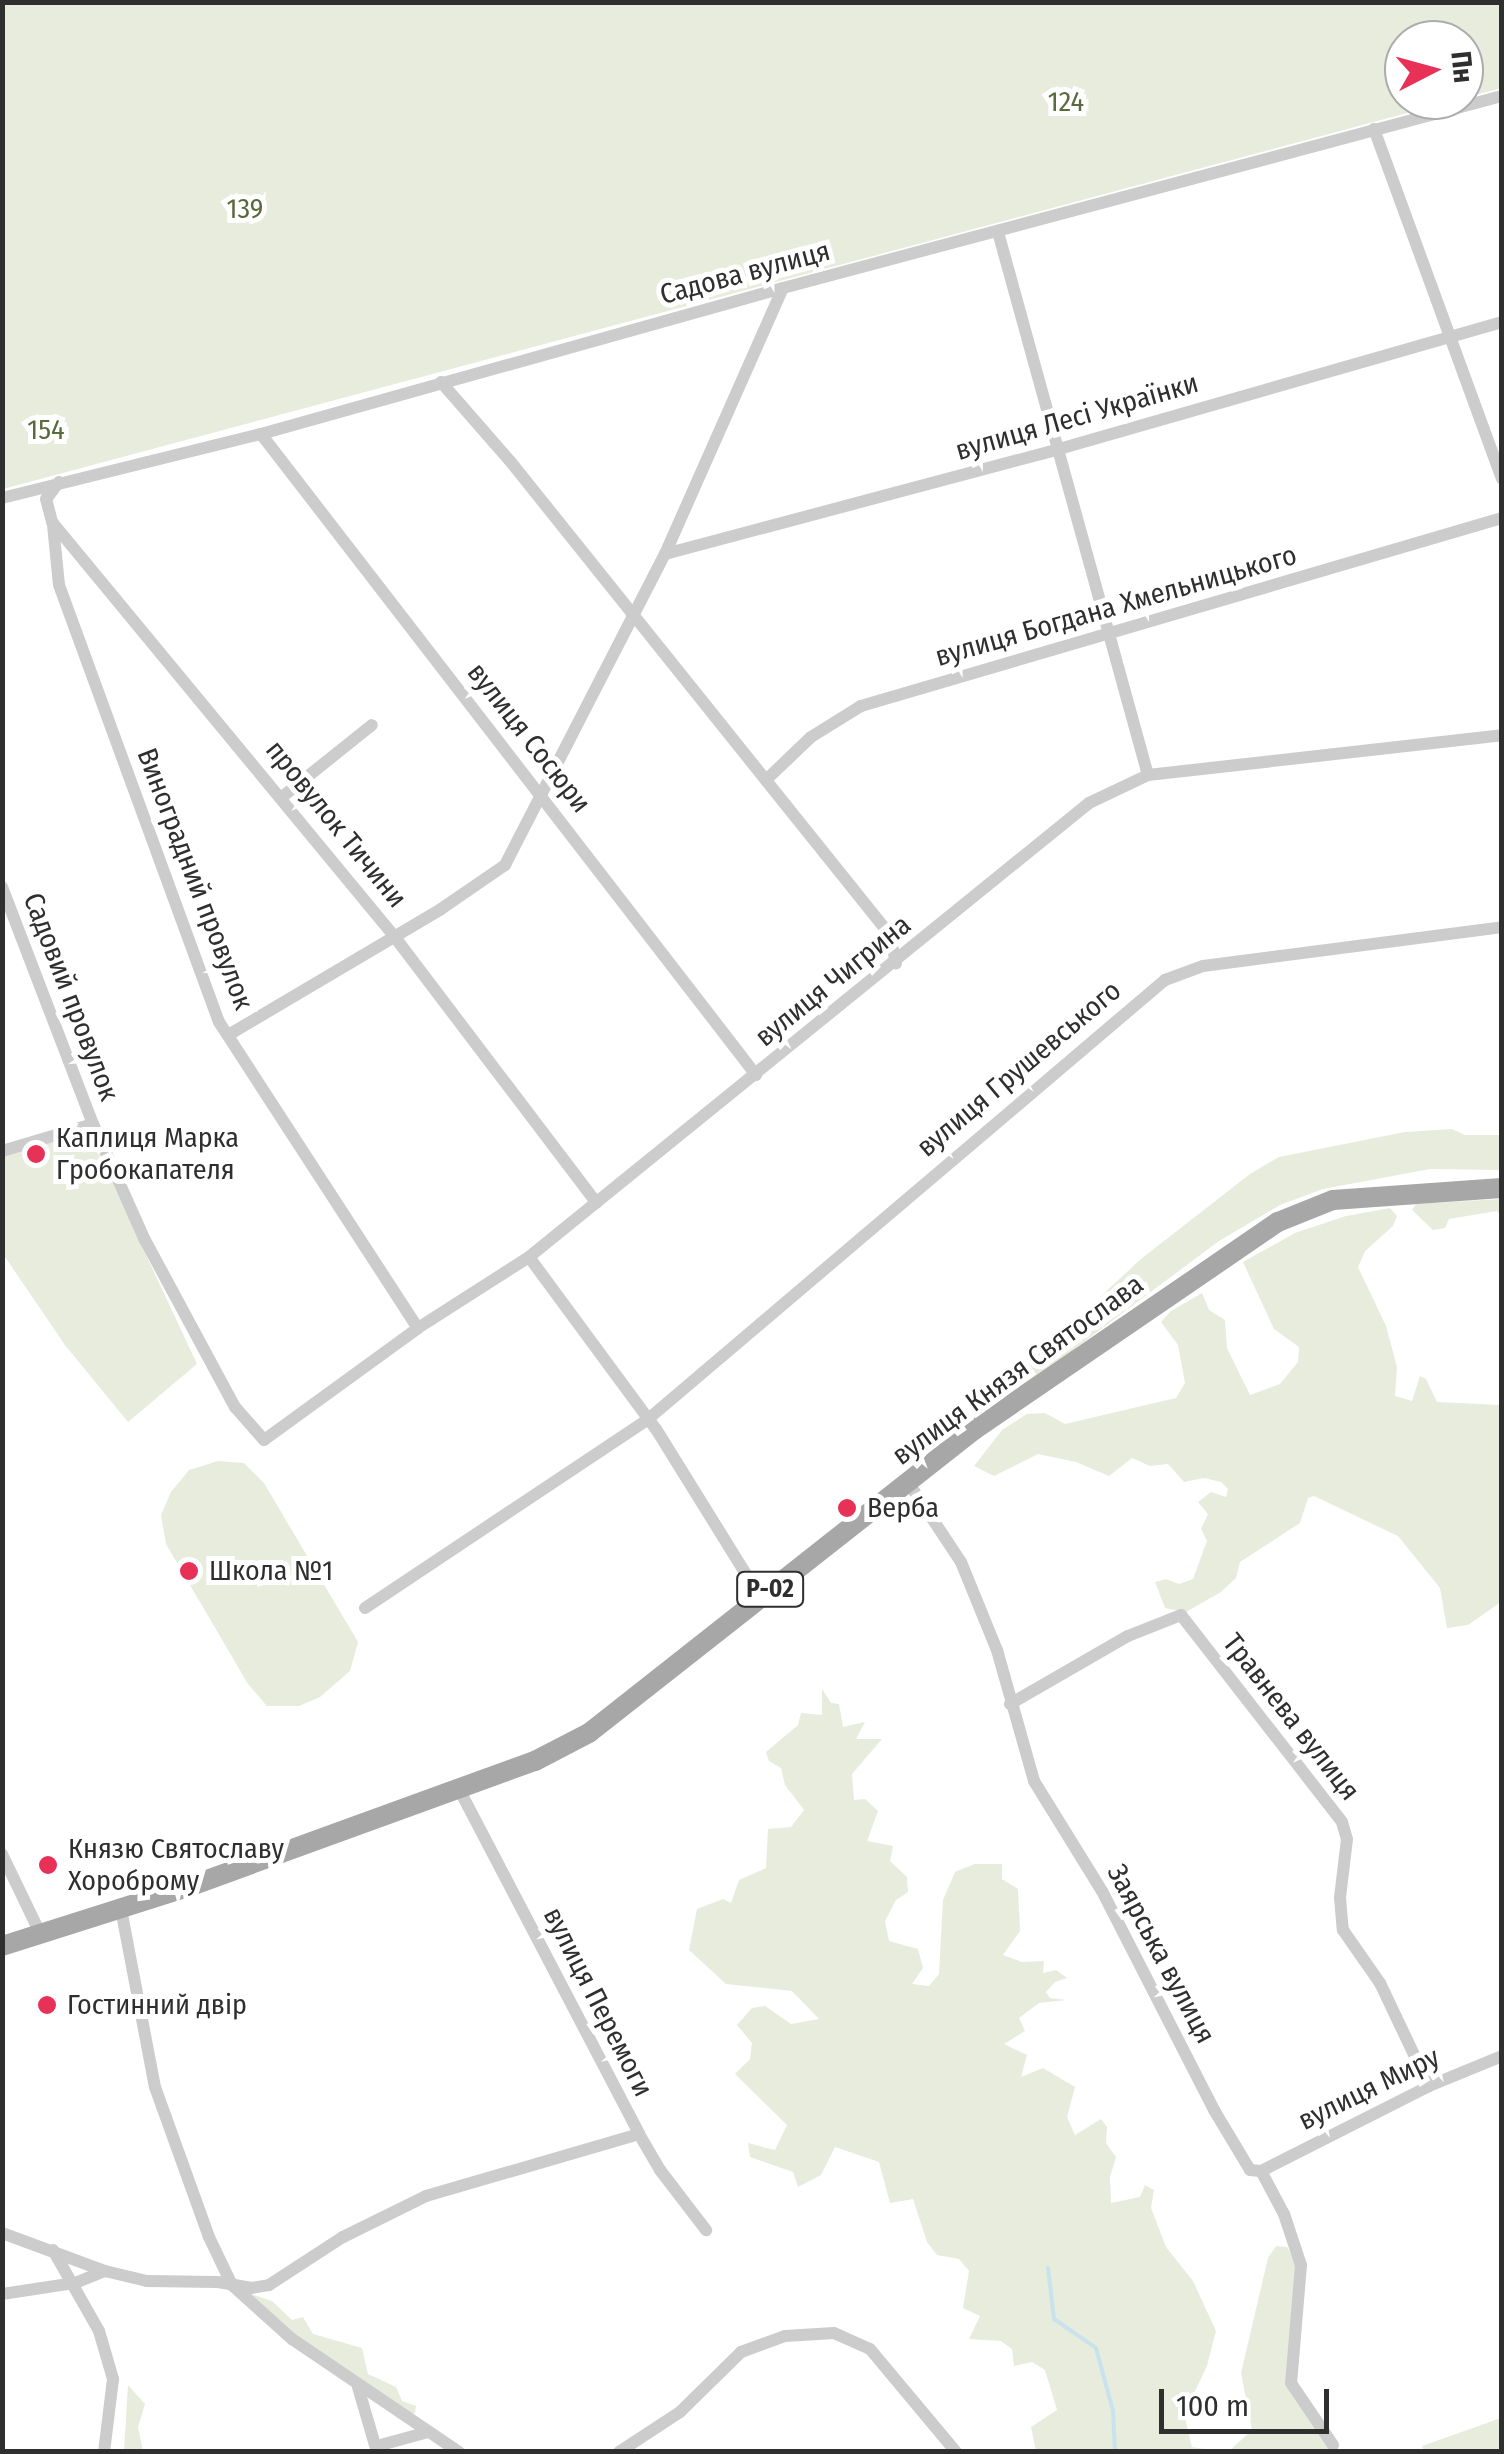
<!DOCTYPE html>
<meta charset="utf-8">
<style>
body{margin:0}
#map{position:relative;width:1504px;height:2454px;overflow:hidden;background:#fff;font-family:"Fira Sans Condensed",sans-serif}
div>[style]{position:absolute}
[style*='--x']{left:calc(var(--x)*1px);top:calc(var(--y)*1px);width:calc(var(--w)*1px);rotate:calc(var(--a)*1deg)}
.green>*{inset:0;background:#e7ecdd}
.stream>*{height:4px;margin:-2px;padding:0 2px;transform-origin:2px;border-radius:2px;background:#c9e3ec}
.street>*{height:12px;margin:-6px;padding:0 6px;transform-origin:6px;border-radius:6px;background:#ccc}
.primary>*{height:20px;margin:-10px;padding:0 10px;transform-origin:10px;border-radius:10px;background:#a7a7a7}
.dots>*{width:28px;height:28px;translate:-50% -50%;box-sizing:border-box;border:5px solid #fff;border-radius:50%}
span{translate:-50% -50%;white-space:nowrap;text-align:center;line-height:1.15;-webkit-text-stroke:10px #fff;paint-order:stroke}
.shield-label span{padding:2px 8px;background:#fff;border:2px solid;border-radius:8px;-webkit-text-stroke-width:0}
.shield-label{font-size:25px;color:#2f2f2f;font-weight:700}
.park-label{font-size:28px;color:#586b3c}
.street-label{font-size:28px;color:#2f2f2f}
.poi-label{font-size:28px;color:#2f2f2f}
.left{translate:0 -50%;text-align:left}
.frame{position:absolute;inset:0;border:5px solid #2f2f2f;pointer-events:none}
.north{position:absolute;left:1384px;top:20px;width:100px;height:100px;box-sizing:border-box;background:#fff;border:2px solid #acacac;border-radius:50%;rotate:84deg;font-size:28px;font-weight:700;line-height:40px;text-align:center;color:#2f2f2f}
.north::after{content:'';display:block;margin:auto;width:35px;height:45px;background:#e73156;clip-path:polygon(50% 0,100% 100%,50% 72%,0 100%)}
.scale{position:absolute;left:1159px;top:2389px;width:170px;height:45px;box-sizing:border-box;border:5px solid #2f2f2f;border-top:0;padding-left:12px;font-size:30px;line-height:35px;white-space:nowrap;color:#2f2f2f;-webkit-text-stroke:8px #fff;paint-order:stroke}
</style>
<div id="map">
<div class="green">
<i style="clip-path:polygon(3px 2px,1501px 3px,1501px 88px,1464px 98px,1464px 40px,1404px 40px,1404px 100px,1456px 100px,3px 489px)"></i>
<i style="clip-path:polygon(1452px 1129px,1465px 1135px,1501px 1135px,1501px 1170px,1430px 1169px,1323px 1189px,1280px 1205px,1219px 1241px,987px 1414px,983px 1405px,1141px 1259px,1250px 1174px,1279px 1157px,1405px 1132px)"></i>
<i style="clip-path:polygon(89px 1133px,197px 1364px,128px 1422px,65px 1345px,3px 1254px,2px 1155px)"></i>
<i style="clip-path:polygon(1501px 1199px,1501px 1216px,1497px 1211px,1449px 1219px,1445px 1228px,1433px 1230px,1412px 1210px,1416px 1204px)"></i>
<i style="clip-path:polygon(1390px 1208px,1397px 1216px,1393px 1226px,1365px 1251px,1358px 1267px,1386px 1326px,1397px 1367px,1395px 1396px,1412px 1401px,1420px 1376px,1426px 1379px,1437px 1402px,1501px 1405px,1501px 1602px,1468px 1625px,1447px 1628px,1440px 1588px,1398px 1536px,1314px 1496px,1308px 1498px,1300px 1523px,1240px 1562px,1236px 1578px,1221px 1592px,1186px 1612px,1165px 1608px,1155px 1582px,1166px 1579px,1179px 1584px,1193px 1579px,1207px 1541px,1201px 1529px,1208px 1514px,1198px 1502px,1211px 1492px,1226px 1497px,1228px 1489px,1221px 1482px,1204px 1478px,1184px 1482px,1168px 1464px,1150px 1466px,1132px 1458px,1109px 1476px,1076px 1462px,1038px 1454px,994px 1476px,974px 1466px,1002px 1430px,1027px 1414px,1045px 1413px,1065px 1424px,1176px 1398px,1185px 1383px,1178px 1345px,1161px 1322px,1171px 1311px,1202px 1293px,1209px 1310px,1225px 1320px,1227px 1348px,1250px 1395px,1280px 1384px,1298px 1362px,1299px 1347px,1274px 1329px,1243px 1262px,1295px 1233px,1346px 1216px)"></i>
<i style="clip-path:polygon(218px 1461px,244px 1463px,264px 1483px,358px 1642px,350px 1671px,320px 1697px,299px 1706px,267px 1706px,248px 1684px,166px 1544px,161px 1515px,171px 1492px,189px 1470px)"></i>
<i style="clip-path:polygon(822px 1689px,831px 1703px,839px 1704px,843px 1727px,865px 1722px,856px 1739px,882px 1739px,852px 1774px,854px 1800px,865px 1799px,878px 1811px,867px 1841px,893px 1846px,890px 1861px,907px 1877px,908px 1892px,896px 1900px,885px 1921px,889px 1941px,918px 1949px,923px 1968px,912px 1984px,929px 1986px,939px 1974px,943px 1900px,955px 1872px,975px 1864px,1002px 1864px,1002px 1879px,1018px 1889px,1020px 1931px,1003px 1955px,1022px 1962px,1044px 1961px,1043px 1973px,1056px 1970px,1067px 1978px,1055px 1982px,1046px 1992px,1050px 1998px,1067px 2000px,1039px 2003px,1019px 2018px,1025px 2031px,1004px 2044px,1027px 2055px,1021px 2077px,1043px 2068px,1075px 2087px,1067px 2117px,1075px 2135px,1101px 2119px,1107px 2127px,1106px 2143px,1116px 2157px,1110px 2177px,1111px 2203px,1140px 2197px,1145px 2185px,1154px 2190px,1151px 2208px,1166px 2247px,1193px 2281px,1216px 2331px,1207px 2366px,1184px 2414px,1192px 2447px,1217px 2451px,1036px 2451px,1031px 2427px,1057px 2410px,1045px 2370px,1032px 2362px,1014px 2366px,1012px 2349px,1001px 2341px,969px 2339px,980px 2316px,963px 2308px,969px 2271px,959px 2259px,937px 2255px,927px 2242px,913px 2199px,890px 2203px,879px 2162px,835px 2147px,821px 2175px,798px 2187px,793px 2172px,750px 2157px,748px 2143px,775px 2150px,787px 2125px,735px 2074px,750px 2059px,752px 2043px,737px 2025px,752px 2008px,765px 2006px,791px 2024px,819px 2019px,792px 1991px,726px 1984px,689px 1950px,697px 1909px,723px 1899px,731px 1903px,739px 1880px,766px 1868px,768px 1829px,791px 1827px,804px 1810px,785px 1785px,781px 1768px,769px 1761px,766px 1752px,798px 1725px,801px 1713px,822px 1715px)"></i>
<i style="clip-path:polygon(1276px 2246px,1287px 2247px,1297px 2264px,1287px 2383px,1337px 2447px,1330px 2452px,1228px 2452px,1252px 2430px,1241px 2373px,1268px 2258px)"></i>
<i style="clip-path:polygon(251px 2294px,272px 2301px,292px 2320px,303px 2317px,313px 2334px,362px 2348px,368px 2374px,396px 2387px,402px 2401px,416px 2406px,415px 2413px,409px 2415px,295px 2336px)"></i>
<i style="clip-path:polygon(128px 2385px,145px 2404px,138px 2427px,143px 2451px,124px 2451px)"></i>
<i style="clip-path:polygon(1501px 2418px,1501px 2451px,1424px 2451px,1422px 2446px)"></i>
</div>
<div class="stream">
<i style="--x:1048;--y:2268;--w:51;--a:83.3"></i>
<i style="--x:1054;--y:2319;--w:51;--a:34.6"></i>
<i style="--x:1096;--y:2348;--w:65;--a:74.9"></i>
<i style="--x:1113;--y:2411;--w:41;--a:87.2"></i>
</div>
<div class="street">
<i style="--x:1374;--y:129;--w:372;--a:69.9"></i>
<i style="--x:998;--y:232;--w:563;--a:74.56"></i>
<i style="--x:441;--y:382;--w:105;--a:48.9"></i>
<i style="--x:510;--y:461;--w:608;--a:51.28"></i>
<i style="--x:890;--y:935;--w:29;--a:78"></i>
<i style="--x:261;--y:434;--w:810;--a:52.32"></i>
<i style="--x:59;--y:482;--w:21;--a:127"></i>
<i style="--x:46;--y:499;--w:24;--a:75"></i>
<i style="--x:52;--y:522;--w:537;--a:50.44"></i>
<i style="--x:394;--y:936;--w:335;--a:52.8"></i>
<i style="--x:2;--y:498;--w:267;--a:-13.9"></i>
<i style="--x:261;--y:434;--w:542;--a:-15.63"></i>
<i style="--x:783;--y:288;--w:744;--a:-14.95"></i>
<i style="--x:53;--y:525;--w:60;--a:84.3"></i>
<i style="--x:59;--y:585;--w:465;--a:69.9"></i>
<i style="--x:219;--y:1022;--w:365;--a:57"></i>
<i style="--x:665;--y:554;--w:408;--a:-14.9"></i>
<i style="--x:1059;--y:449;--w:461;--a:-16"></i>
<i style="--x:766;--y:780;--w:62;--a:-43.7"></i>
<i style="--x:811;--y:737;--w:59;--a:-31.8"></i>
<i style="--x:861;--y:706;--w:668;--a:-16.35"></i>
<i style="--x:282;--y:797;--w:115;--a:-38.7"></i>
<i style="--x:2;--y:887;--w:254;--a:69"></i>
<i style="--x:93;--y:1124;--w:127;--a:65.9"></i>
<i style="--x:145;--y:1240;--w:190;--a:61.7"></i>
<i style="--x:235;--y:1407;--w:44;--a:48.7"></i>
<i style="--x:264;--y:1440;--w:190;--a:-36"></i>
<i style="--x:418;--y:1328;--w:132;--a:-32.6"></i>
<i style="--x:529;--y:1257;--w:721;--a:-39.03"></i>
<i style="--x:1089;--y:803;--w:65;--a:-25.4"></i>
<i style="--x:1148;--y:775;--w:356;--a:-6.4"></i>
<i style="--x:230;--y:1034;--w:245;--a:-30.6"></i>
<i style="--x:441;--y:909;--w:78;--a:-34.5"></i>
<i style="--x:505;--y:865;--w:350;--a:-62.8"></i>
<i style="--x:665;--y:554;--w:291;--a:-66.1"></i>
<i style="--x:2;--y:1151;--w:95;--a:-16.5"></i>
<i style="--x:529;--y:1257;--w:214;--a:53.6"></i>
<i style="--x:656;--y:1429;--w:198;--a:58.2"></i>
<i style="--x:908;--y:1482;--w:96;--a:56.5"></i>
<i style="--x:961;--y:1562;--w:95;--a:67.8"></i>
<i style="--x:997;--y:1650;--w:136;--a:74.2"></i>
<i style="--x:1034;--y:1781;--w:129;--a:58.3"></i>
<i style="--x:1102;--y:1891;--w:246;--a:62.9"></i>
<i style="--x:1214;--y:2110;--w:70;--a:59"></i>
<i style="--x:1250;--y:2170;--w:11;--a:5"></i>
<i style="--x:1261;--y:2171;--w:49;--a:61.9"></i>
<i style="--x:1284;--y:2214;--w:54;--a:71.6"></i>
<i style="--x:1301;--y:2265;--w:118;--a:94.8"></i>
<i style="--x:1291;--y:2383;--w:75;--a:55.9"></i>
<i style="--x:365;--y:1608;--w:339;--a:-33.7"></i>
<i style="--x:647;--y:1420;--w:680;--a:-40.35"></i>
<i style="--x:1165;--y:980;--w:40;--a:-20.2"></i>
<i style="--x:1203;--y:966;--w:302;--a:-7.4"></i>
<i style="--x:1010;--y:1704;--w:136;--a:-30"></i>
<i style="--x:1128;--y:1636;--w:57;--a:-21.6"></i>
<i style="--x:1181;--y:1615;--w:262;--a:52.1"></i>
<i style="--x:1342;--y:1822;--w:18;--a:74"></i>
<i style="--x:1347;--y:1839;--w:59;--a:96.8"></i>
<i style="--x:1340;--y:1898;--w:32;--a:85"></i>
<i style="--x:1343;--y:1930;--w:65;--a:55.1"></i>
<i style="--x:1380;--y:1983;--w:114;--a:64.6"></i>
<i style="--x:459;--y:1789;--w:389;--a:62.4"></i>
<i style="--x:639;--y:2134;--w:42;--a:59.7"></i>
<i style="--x:660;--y:2170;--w:76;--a:52.5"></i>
<i style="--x:2;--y:1854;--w:90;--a:64.3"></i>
<i style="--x:121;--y:1909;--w:181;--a:79.2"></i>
<i style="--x:155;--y:2087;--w:159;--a:70.2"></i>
<i style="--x:209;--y:2237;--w:53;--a:64.4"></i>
<i style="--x:232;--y:2285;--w:81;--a:42"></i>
<i style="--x:292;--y:2339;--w:202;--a:34.1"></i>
<i style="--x:1261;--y:2171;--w:188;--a:-26.8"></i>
<i style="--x:1429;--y:2086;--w:79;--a:-22.3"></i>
<i style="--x:2;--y:2233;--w:110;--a:20.3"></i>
<i style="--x:105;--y:2271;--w:43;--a:13.4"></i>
<i style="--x:147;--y:2281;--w:71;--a:0.8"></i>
<i style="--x:218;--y:2282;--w:34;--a:10"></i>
<i style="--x:251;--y:2288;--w:18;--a:-9"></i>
<i style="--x:269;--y:2285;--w:88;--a:-33"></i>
<i style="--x:343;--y:2237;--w:93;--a:-26.3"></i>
<i style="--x:426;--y:2196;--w:222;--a:-16.2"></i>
<i style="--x:53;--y:2250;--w:93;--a:60.4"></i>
<i style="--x:99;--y:2331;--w:50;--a:73.7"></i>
<i style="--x:113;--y:2379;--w:74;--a:97"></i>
<i style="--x:2;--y:2294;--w:74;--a:-8.6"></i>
<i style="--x:75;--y:2283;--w:32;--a:-22"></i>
<i style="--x:358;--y:2387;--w:68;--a:73.7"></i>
<i style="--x:377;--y:2446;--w:53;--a:-15.4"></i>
<i style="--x:619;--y:2452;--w:73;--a:-33.3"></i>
<i style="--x:680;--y:2412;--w:86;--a:-44.5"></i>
<i style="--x:741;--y:2352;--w:47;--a:-20"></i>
<i style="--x:785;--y:2336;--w:49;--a:-3.5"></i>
<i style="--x:834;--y:2333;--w:39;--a:24"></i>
<i style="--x:870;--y:2349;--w:134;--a:50.1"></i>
</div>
<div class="primary">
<i style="--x:2;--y:1946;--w:195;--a:-17.6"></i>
<i style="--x:188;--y:1887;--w:369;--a:-20"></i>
<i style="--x:535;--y:1761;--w:61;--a:-27.4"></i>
<i style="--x:589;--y:1733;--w:490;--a:-38.2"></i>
<i style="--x:974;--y:1430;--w:368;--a:-34.4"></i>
<i style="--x:1278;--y:1222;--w:59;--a:-21.8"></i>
<i style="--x:1333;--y:1200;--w:169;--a:-4.1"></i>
</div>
<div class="dots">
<i style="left:36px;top:1154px;background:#e73156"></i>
<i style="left:847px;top:1508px;background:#e73156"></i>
<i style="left:189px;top:1571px;background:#e73156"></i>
<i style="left:48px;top:1865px;background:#e73156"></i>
<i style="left:47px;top:2005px;background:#e73156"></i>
</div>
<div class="shield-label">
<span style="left:770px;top:1589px">Р-02</span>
</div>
<div class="park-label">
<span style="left:1066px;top:102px">124</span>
<span style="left:245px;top:209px">139</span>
<span style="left:46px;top:430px">154</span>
</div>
<div class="street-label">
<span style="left:745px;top:273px;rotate:-15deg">Садова вулиця</span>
<span style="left:1077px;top:417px;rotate:-16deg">вулиця Лесі Українки</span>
<span style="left:1116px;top:606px;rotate:-16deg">вулиця Богдана Хмельницького</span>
<span style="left:529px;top:738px;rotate:52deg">вулиця Сосюри</span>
<span style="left:336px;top:824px;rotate:51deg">провулок Тичини</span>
<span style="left:195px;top:879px;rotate:69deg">Виноградний провулок</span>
<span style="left:833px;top:981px;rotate:-39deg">вулиця Чигрина</span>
<span style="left:71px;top:997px;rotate:69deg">Садовий провулок</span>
<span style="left:1019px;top:1069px;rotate:-40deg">вулиця Грушевського</span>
<span style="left:1018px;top:1370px;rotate:-36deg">вулиця Князя Святослава</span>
<span style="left:1291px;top:1717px;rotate:52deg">Травнева вулиця</span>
<span style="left:1161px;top:1954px;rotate:62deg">Заярська вулиця</span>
<span style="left:598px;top:2002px;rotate:63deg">вулиця Перемоги</span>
<span style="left:1369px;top:2089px;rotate:-26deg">вулиця Миру</span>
</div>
<div class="poi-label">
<span class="left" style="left:56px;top:1154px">Каплиця Марка<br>Гробокапателя</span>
<span class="left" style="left:867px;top:1508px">Верба</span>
<span class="left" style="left:209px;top:1571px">Школа №1</span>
<span class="left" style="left:68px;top:1865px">Князю Святославу<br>Хороброму</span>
<span class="left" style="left:67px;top:2005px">Гостинний двір</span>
</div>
<div class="frame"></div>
<div class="north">Пн</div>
<div class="scale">100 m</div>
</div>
